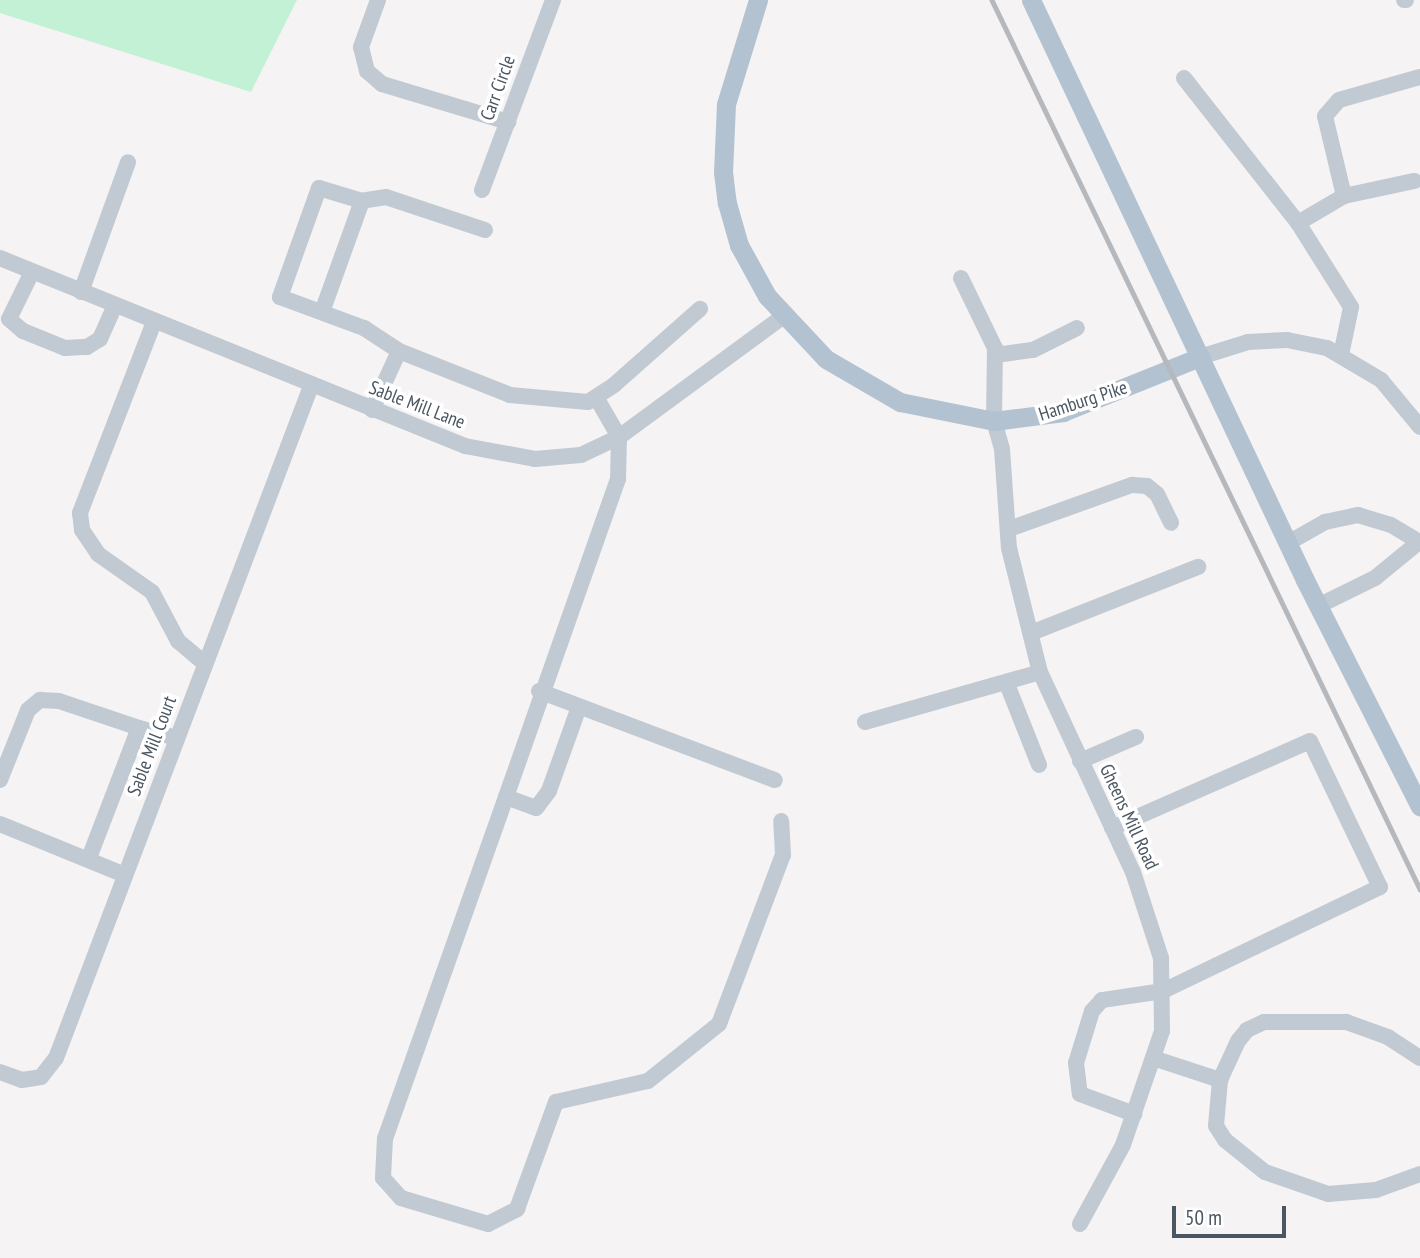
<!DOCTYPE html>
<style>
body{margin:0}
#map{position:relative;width:1420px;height:1258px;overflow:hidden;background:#f5f3f3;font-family:"PT Sans Narrow",sans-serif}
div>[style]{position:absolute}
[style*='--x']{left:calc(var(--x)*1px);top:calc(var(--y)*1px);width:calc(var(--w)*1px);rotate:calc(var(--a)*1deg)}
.green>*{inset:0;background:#c3f1d5}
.minor>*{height:16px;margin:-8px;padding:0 8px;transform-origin:8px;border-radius:8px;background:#c1cad2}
.major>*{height:19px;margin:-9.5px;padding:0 9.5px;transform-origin:9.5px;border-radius:9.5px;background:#b3c2d1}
.rail>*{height:4.5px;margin:-2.25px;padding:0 2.25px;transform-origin:2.25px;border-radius:2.25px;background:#b5b8bd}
span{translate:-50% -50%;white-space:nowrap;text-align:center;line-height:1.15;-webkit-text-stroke:7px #fff;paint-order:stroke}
.street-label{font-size:19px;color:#4a5661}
.scale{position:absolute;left:1172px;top:1206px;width:114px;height:32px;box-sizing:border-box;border:4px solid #4a5661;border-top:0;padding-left:9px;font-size:21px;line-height:24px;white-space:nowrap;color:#4a5661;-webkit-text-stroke:5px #fff;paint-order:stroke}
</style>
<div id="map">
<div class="green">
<i style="clip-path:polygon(0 0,297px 0,251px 92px,0 13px)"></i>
</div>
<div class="minor">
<i style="--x:378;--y:0;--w:50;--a:109.9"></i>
<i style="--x:361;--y:47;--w:25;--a:76"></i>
<i style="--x:367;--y:71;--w:20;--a:41"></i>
<i style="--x:382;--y:84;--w:132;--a:16.8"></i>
<i style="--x:1404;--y:0;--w:2;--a:0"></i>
<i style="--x:1184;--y:78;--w:184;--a:51.8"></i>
<i style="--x:482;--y:190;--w:203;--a:-69.5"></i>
<i style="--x:1344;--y:196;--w:72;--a:-12.1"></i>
<i style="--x:485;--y:230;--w:104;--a:-161.6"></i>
<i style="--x:386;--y:197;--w:24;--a:171"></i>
<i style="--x:362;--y:201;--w:45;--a:-163.2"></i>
<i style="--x:319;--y:188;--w:116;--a:109.7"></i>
<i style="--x:280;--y:297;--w:90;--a:20.3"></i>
<i style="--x:364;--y:328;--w:42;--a:33.3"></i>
<i style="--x:399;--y:351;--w:119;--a:21.6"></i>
<i style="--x:510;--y:395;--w:78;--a:5.1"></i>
<i style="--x:588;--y:402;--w:31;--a:-33"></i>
<i style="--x:614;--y:385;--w:115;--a:-41.5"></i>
<i style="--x:0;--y:258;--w:502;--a:22.01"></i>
<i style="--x:465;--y:446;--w:71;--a:10.5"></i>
<i style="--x:535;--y:459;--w:46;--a:-5"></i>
<i style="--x:581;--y:455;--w:42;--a:-25.3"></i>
<i style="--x:619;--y:437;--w:205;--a:-36.3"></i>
<i style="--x:32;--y:272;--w:52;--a:116.1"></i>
<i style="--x:9;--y:319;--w:18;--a:41"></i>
<i style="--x:23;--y:331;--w:45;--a:22"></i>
<i style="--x:65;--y:348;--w:22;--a:-3"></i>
<i style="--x:87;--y:347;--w:15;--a:-32"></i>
<i style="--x:100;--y:339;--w:36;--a:-66"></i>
<i style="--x:961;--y:278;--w:78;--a:64.1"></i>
<i style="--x:995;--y:348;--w:73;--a:90.8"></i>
<i style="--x:994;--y:421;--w:29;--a:74"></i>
<i style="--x:1002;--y:449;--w:99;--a:86"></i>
<i style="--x:1009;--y:548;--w:128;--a:76"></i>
<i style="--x:1040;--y:672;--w:221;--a:65.1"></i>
<i style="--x:1133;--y:872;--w:90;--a:72"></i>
<i style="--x:1161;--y:958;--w:73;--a:89.2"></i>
<i style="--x:1162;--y:1031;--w:120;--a:108.9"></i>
<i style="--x:1123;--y:1145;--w:90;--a:118.6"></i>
<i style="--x:81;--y:292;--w:138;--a:-70.1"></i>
<i style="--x:322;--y:312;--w:118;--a:-70.2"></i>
<i style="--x:154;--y:322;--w:205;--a:111.2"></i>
<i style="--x:80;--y:513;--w:17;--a:83"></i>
<i style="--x:82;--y:530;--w:29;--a:56"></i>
<i style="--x:98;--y:554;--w:66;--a:35.1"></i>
<i style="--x:152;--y:592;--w:55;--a:62"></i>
<i style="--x:178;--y:641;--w:35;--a:40"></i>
<i style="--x:996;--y:355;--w:37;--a:-8"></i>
<i style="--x:1033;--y:350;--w:49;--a:-26.6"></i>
<i style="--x:1341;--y:355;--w:49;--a:-78.2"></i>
<i style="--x:1351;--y:307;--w:99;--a:-122.2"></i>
<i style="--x:1298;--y:223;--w:53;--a:-30.4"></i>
<i style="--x:1344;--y:196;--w:82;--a:-103.4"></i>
<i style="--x:1325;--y:116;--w:21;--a:-49"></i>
<i style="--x:1339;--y:100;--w:84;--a:-15.9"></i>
<i style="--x:1200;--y:357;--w:50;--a:-17.4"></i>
<i style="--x:1248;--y:342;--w:39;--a:-3"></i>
<i style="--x:1287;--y:340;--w:41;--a:11.3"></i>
<i style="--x:1327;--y:348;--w:63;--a:30.7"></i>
<i style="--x:1381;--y:380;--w:61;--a:50.3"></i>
<i style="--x:372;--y:410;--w:65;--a:-65.4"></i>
<i style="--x:1009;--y:529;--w:131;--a:-19.7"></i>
<i style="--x:1132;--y:485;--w:15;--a:4"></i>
<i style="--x:1147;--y:486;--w:13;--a:39"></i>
<i style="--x:1157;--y:494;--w:32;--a:64"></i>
<i style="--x:1288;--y:543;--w:43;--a:-29.6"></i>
<i style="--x:1325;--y:522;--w:34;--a:-12"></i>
<i style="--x:1358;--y:515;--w:34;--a:17"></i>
<i style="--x:1391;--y:525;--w:33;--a:31"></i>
<i style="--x:1318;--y:606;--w:64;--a:-26.2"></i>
<i style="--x:1375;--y:578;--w:58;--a:-39.4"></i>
<i style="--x:1031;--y:633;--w:180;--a:-21.6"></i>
<i style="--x:1007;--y:684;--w:87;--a:68.4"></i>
<i style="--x:539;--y:691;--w:252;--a:20.7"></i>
<i style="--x:579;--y:707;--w:89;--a:109.7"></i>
<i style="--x:549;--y:791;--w:21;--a:127"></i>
<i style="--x:536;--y:808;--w:32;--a:-160"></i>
<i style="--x:506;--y:797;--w:337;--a:-70.6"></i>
<i style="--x:618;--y:479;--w:42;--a:-88.6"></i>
<i style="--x:619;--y:437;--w:46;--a:-119.9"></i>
<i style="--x:865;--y:722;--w:182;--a:-15.9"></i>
<i style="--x:1080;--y:761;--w:61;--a:-23.2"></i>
<i style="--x:0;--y:780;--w:75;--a:-68.2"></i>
<i style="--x:28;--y:710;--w:16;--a:-40"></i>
<i style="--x:40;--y:700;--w:19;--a:3"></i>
<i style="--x:59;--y:701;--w:84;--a:18.6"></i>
<i style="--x:506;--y:797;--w:362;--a:109.5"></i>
<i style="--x:385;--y:1138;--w:40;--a:92.9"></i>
<i style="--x:383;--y:1178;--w:27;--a:48"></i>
<i style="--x:401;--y:1198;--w:91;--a:16.6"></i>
<i style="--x:488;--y:1224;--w:33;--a:-27"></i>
<i style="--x:517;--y:1209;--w:114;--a:-70"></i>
<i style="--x:556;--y:1102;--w:94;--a:-12.9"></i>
<i style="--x:648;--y:1081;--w:91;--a:-38.8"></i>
<i style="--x:719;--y:1024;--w:181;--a:-69.3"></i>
<i style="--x:783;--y:855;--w:34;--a:-93"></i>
<i style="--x:0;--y:824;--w:135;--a:22.2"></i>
<i style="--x:1112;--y:828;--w:216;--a:-23.7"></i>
<i style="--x:1310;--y:741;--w:162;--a:64.4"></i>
<i style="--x:1380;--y:887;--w:241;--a:154.4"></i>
<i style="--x:1163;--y:991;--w:62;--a:171.6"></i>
<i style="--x:1102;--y:1000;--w:15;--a:132"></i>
<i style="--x:1092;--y:1011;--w:54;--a:107.1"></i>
<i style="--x:1076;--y:1063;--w:31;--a:83"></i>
<i style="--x:1080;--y:1094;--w:58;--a:20.3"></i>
<i style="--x:89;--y:858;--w:139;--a:-69"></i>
<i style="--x:139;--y:728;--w:39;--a:15"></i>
<i style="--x:1153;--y:1058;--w:71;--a:18.2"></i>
<i style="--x:1420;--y:1058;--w:38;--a:-147"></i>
<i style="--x:1388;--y:1037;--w:45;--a:-160.3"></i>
<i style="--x:1346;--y:1022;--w:82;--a:180"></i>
<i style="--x:1264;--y:1022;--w:19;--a:155"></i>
<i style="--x:1247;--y:1030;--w:14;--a:129"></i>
<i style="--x:1238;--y:1041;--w:43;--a:114.8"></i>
<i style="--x:1220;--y:1080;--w:46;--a:95"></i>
<i style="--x:1216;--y:1126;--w:17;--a:57"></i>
<i style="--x:1225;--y:1140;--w:51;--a:38.7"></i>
<i style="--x:1265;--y:1172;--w:67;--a:19.2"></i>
<i style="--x:1328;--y:1194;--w:48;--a:-4.8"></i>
<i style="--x:1376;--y:1190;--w:47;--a:-20"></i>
<i style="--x:0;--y:1072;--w:23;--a:20"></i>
<i style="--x:22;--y:1080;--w:19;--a:-9"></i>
<i style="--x:41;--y:1077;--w:24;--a:-52"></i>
<i style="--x:56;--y:1058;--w:719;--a:-69.22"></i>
</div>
<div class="major">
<i style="--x:758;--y:0;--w:109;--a:107.1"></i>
<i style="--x:726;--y:104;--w:68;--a:92.5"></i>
<i style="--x:723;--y:172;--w:31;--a:83"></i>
<i style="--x:727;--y:203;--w:44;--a:74.1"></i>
<i style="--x:739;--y:245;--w:58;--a:61.2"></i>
<i style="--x:767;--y:296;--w:86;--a:46.9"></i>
<i style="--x:826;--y:359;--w:86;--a:30.2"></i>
<i style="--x:900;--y:402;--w:96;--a:11.4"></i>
<i style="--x:994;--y:421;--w:70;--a:-7.4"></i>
<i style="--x:1063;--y:412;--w:148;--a:-21.9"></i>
<i style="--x:1031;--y:0;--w:641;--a:64.71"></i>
<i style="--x:1305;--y:580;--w:254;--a:63.1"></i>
</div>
<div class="rail">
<i style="--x:992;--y:0;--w:987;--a:64.29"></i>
</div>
<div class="street-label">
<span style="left:498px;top:88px;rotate:-70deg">Carr Circle</span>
<span style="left:1083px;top:401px;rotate:-18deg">Hamburg Pike</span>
<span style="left:417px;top:405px;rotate:21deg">Sable Mill Lane</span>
<span style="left:152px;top:746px;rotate:-69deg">Sable Mill Court</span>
<span style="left:1129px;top:817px;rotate:65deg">Gheens Mill Road</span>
</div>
<div class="scale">50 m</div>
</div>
